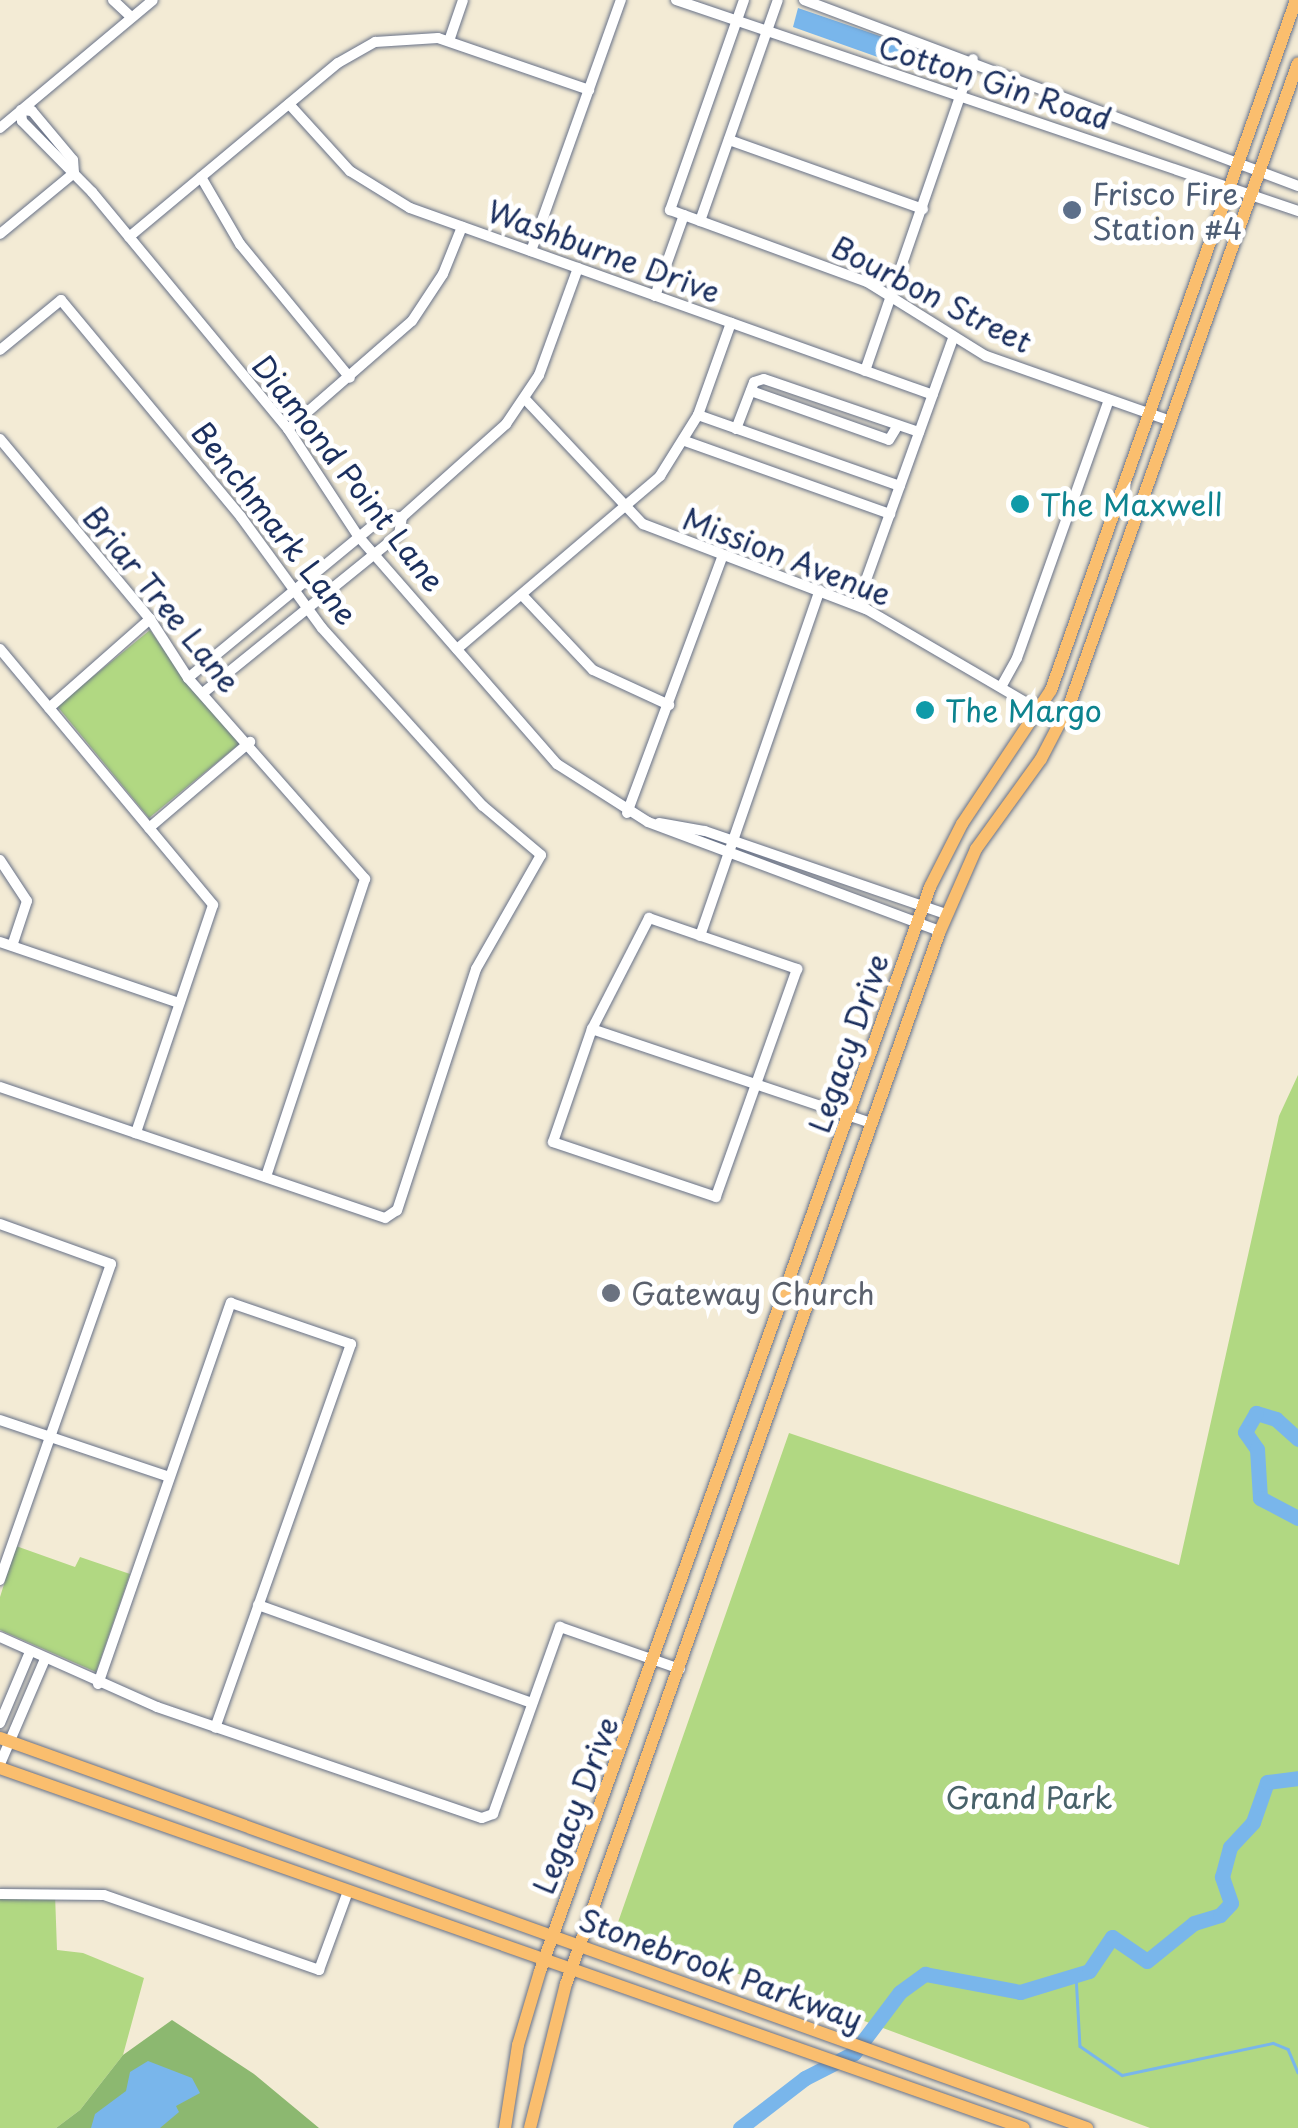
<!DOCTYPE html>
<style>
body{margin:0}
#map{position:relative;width:1298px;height:2128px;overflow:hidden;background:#f3ebd5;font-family:"Playpen Sans",sans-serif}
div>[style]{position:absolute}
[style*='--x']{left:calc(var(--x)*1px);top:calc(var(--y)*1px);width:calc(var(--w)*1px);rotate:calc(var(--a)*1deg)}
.green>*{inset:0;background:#b1d882}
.forest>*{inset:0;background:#8cb870}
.water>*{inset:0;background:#79b6eb}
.stream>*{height:2.5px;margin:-1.25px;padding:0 1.25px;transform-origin:1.25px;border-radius:1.25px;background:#79b6eb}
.river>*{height:15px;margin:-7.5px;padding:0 7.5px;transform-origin:7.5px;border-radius:7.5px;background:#79b6eb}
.roads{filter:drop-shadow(0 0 2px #677188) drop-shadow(0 0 2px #677188)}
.minor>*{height:10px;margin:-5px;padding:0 5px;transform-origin:5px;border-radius:5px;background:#fff}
.major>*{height:12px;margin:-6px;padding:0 6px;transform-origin:6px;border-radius:6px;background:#fabe6e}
.dots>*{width:28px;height:28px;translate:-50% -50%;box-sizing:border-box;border:5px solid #fff;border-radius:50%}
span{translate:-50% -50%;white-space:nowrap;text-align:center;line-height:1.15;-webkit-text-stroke:10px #fff;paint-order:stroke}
.street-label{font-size:30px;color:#1b2f5e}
.service-label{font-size:30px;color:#4e5e75}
.left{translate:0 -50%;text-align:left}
.culture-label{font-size:30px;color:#0d838f}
.worship-label{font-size:30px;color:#5b616d}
.park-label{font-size:30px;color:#486269}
</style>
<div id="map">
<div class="green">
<i style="clip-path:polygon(150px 630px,192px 690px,243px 741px,149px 818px,57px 706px)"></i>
<i style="clip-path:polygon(1298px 1075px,1298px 2128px,1150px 2128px,616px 1928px,789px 1433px,1179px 1565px,1279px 1116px)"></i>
<i style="clip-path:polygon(16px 1546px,75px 1567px,80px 1557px,130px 1574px,96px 1672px,0 1630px,0 1597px)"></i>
<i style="clip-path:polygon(55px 1894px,57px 1950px,83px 1953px,144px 1978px,123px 2055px,80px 2110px,56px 2128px,0 2128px,0 1899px)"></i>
</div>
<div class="forest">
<i style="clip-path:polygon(172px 2020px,254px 2074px,319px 2128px,56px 2128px,80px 2110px,123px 2055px)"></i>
</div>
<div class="water">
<i style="clip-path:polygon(798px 8px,947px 59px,952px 77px,931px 76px,793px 27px)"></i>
<i style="clip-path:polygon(148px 2061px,192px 2078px,200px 2093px,176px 2106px,179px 2112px,160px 2128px,91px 2128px,95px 2114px,126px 2091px,130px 2072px)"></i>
</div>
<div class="stream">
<i style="--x:1076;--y:1975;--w:71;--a:86.8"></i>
<i style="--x:1080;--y:2046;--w:51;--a:34.6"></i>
<i style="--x:1122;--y:2075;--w:154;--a:-12"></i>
<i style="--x:1273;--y:2043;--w:16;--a:22"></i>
<i style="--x:1288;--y:2049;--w:25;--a:67"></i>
</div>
<div class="river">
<i style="--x:1298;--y:1439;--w:30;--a:-138"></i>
<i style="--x:1276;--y:1419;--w:21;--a:-163"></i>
<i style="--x:1256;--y:1413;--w:22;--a:120"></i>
<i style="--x:1245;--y:1432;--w:21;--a:55"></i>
<i style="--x:1257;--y:1449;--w:49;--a:86.5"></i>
<i style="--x:1260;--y:1498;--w:43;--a:27.8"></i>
<i style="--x:740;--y:2128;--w:82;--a:-37.6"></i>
<i style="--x:805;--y:2078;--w:55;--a:-27"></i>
<i style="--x:854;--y:2053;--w:76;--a:-53"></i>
<i style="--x:900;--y:1992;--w:31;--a:-36"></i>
<i style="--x:925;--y:1974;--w:97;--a:10.7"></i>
<i style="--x:1020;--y:1992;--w:72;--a:-16.9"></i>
<i style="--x:1089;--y:1971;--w:41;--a:-55.9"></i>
<i style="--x:1112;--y:1937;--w:42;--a:34.4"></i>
<i style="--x:1147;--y:1961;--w:60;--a:-39"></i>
<i style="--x:1194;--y:1923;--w:27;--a:-17"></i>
<i style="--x:1220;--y:1915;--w:16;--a:-47"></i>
<i style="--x:1231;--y:1903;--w:28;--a:-109"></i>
<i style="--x:1222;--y:1877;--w:31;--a:-75"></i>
<i style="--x:1230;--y:1847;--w:34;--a:-47"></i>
<i style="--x:1253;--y:1822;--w:42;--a:-70.7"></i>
<i style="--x:1267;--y:1782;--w:31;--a:-7"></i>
</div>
<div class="roads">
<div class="minor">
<i style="--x:113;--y:0;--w:25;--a:43"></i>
<i style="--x:676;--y:0;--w:657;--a:18.74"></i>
<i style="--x:744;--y:0;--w:223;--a:109.4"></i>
<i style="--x:670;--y:210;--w:210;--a:20.1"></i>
<i style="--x:867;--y:282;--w:140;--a:31.9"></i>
<i style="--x:986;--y:356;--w:196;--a:19.4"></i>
<i style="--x:804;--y:0;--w:528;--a:20.63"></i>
<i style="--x:449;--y:41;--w:43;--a:-71.1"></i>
<i style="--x:289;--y:104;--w:91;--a:47.7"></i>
<i style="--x:350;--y:171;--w:70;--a:31.7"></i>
<i style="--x:410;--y:208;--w:555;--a:19.67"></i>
<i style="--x:0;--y:128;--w:199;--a:-39.9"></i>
<i style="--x:729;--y:140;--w:206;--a:19.6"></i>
<i style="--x:74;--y:173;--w:13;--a:-94"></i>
<i style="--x:73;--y:160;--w:64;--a:-129.9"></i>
<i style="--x:32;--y:111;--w:11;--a:-175"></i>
<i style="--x:21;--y:110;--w:11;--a:85"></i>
<i style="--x:22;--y:121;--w:100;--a:45.4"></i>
<i style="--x:92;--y:192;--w:308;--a:50.4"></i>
<i style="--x:288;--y:429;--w:128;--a:56.8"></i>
<i style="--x:358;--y:536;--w:303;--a:48.9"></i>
<i style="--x:557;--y:764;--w:108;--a:32.5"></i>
<i style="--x:648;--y:822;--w:312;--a:20.5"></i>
<i style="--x:201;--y:177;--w:78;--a:59.8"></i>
<i style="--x:240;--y:244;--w:173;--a:50.6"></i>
<i style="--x:700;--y:221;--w:234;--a:-70.6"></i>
<i style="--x:0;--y:234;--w:96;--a:-39.5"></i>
<i style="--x:129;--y:237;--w:272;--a:-39.8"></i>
<i style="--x:338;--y:63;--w:43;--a:-29.6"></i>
<i style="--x:375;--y:42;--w:63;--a:-3.6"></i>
<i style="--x:438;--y:38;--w:160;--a:19"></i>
<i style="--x:531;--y:251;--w:267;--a:-70.3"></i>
<i style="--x:655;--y:296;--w:86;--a:-70.3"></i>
<i style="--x:0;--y:350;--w:79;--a:-39.3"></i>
<i style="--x:61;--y:300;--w:282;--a:50.3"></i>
<i style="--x:241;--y:517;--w:137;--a:53.9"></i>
<i style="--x:322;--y:628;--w:240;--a:47.9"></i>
<i style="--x:483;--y:806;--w:76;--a:40.2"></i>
<i style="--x:541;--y:855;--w:131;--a:119.7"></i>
<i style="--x:476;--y:969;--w:254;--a:108.1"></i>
<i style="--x:397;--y:1210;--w:14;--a:146"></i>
<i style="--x:385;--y:1218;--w:407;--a:-161.2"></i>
<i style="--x:865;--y:371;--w:330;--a:-70.9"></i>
<i style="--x:751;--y:391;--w:146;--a:19.5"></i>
<i style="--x:889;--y:440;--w:17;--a:-59"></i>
<i style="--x:525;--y:399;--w:172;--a:46.7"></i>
<i style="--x:643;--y:524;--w:239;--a:20.9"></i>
<i style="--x:866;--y:609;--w:226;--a:30.3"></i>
<i style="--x:698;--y:415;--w:214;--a:19.4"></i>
<i style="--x:288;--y:429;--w:164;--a:-41.1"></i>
<i style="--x:412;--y:321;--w:56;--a:-56.6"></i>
<i style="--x:443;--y:274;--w:51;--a:-68"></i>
<i style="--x:736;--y:429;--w:50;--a:-69"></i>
<i style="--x:754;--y:382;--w:10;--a:-17"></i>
<i style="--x:764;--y:379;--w:164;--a:18.9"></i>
<i style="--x:0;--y:439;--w:234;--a:50.2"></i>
<i style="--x:150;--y:619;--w:70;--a:57.2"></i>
<i style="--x:188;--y:678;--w:268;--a:48.6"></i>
<i style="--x:365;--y:879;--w:314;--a:108.4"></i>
<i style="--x:685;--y:441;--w:218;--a:19.6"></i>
<i style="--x:522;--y:595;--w:103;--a:46.6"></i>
<i style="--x:593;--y:670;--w:84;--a:24.7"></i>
<i style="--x:857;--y:605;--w:284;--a:-70.2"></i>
<i style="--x:0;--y:649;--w:333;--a:50.2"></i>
<i style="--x:213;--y:905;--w:241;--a:108.7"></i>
<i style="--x:457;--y:649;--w:267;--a:-40.4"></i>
<i style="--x:660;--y:476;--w:72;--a:-58.1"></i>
<i style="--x:698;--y:415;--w:98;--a:-70.3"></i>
<i style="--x:188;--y:678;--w:251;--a:-39.5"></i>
<i style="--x:382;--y:518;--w:20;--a:-3"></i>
<i style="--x:1001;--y:687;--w:33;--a:-61"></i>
<i style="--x:1017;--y:658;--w:274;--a:-70.4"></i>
<i style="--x:203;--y:693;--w:252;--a:-39"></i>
<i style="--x:399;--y:534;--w:17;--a:-80"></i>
<i style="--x:402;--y:517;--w:140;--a:-41.8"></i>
<i style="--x:506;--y:424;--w:59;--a:-56"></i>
<i style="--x:539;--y:375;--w:114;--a:-70"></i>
<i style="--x:49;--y:708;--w:135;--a:-41.4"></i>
<i style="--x:627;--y:813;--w:273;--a:-69.6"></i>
<i style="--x:659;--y:823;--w:47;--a:9.9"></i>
<i style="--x:705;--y:831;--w:255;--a:19"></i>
<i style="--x:149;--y:828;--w:133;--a:-40.4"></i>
<i style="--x:0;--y:860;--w:49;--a:56.6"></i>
<i style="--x:27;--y:901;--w:47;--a:108.4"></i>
<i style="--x:649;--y:918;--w:157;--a:19"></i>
<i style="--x:797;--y:969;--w:242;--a:109.6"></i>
<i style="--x:716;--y:1197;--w:172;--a:-161.4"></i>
<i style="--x:553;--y:1142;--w:120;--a:-71"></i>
<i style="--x:592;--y:1029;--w:125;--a:-62.8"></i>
<i style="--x:700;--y:936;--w:366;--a:-70.9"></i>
<i style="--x:0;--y:942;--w:189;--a:18.8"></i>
<i style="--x:592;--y:1029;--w:295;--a:18.6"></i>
<i style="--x:0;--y:1224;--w:118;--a:19.8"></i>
<i style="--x:111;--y:1264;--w:335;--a:109.4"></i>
<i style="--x:0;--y:1420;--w:178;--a:18.6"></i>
<i style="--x:258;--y:1605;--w:291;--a:19.7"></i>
<i style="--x:0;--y:1637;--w:172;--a:24"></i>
<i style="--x:157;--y:1707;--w:343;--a:18.9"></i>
<i style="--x:482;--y:1818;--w:12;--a:-20"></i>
<i style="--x:493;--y:1814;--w:199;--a:-70.3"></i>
<i style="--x:560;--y:1627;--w:127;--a:19.3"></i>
<i style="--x:98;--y:1684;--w:404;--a:-70.8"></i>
<i style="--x:231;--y:1303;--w:127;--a:18.9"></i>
<i style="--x:351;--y:1344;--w:407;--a:109.5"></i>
<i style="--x:0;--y:1723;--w:77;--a:-67.1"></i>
<i style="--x:0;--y:1764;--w:114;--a:-66.8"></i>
<i style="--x:0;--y:1894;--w:104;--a:0.6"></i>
<i style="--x:104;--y:1895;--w:228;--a:19.2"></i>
<i style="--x:319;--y:1970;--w:84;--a:-69.8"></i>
</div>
<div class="major">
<i style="--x:0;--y:1738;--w:1155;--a:19.74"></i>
<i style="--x:0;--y:1768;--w:1085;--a:19.37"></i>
<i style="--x:505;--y:2128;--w:84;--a:-81.1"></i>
<i style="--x:518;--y:2045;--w:77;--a:-73.4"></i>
<i style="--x:540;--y:1971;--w:1152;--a:-70.21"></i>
<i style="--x:930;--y:887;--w:71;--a:-63.1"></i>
<i style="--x:962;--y:824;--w:161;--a:-56.4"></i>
<i style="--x:1051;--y:690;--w:732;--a:-70.45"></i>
<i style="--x:530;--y:2128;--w:148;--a:-76"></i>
<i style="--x:566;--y:1984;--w:1117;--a:-70.45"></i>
<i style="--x:940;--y:931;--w:90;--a:-66.3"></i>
<i style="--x:976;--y:849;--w:111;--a:-54.2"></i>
<i style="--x:1041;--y:759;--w:63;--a:-62.6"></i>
<i style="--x:1070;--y:703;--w:679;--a:-70.39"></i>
</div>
</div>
<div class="dots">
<i style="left:1072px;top:210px;background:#5c6f8a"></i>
<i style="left:1020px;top:504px;background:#0f9aa8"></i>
<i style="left:925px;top:710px;background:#0f9aa8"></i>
<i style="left:611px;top:1293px;background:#6b7280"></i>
</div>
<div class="street-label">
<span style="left:995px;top:82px;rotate:18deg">Cotton Gin Road</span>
<span style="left:604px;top:251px;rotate:20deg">Washburne Drive</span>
<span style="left:932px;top:294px;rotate:27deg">Bourbon Street</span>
<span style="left:349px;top:473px;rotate:52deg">Diamond Point Lane</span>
<span style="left:275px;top:523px;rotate:52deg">Benchmark Lane</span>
<span style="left:787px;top:556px;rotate:21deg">Mission Avenue</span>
<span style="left:162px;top:599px;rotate:51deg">Briar Tree Lane</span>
<span style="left:848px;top:1043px;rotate:-71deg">Legacy Drive</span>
<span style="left:575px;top:1805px;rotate:-69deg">Legacy Drive</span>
<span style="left:721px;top:1969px;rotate:20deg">Stonebrook Parkway</span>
</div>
<div class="service-label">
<span class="left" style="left:1092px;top:210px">Frisco Fire<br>Station #4</span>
</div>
<div class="culture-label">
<span class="left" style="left:1040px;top:504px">The Maxwell</span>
<span class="left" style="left:945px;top:710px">The Margo</span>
</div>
<div class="worship-label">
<span class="left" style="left:631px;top:1293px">Gateway Church</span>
</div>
<div class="park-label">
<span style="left:1029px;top:1797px">Grand Park</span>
</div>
</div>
